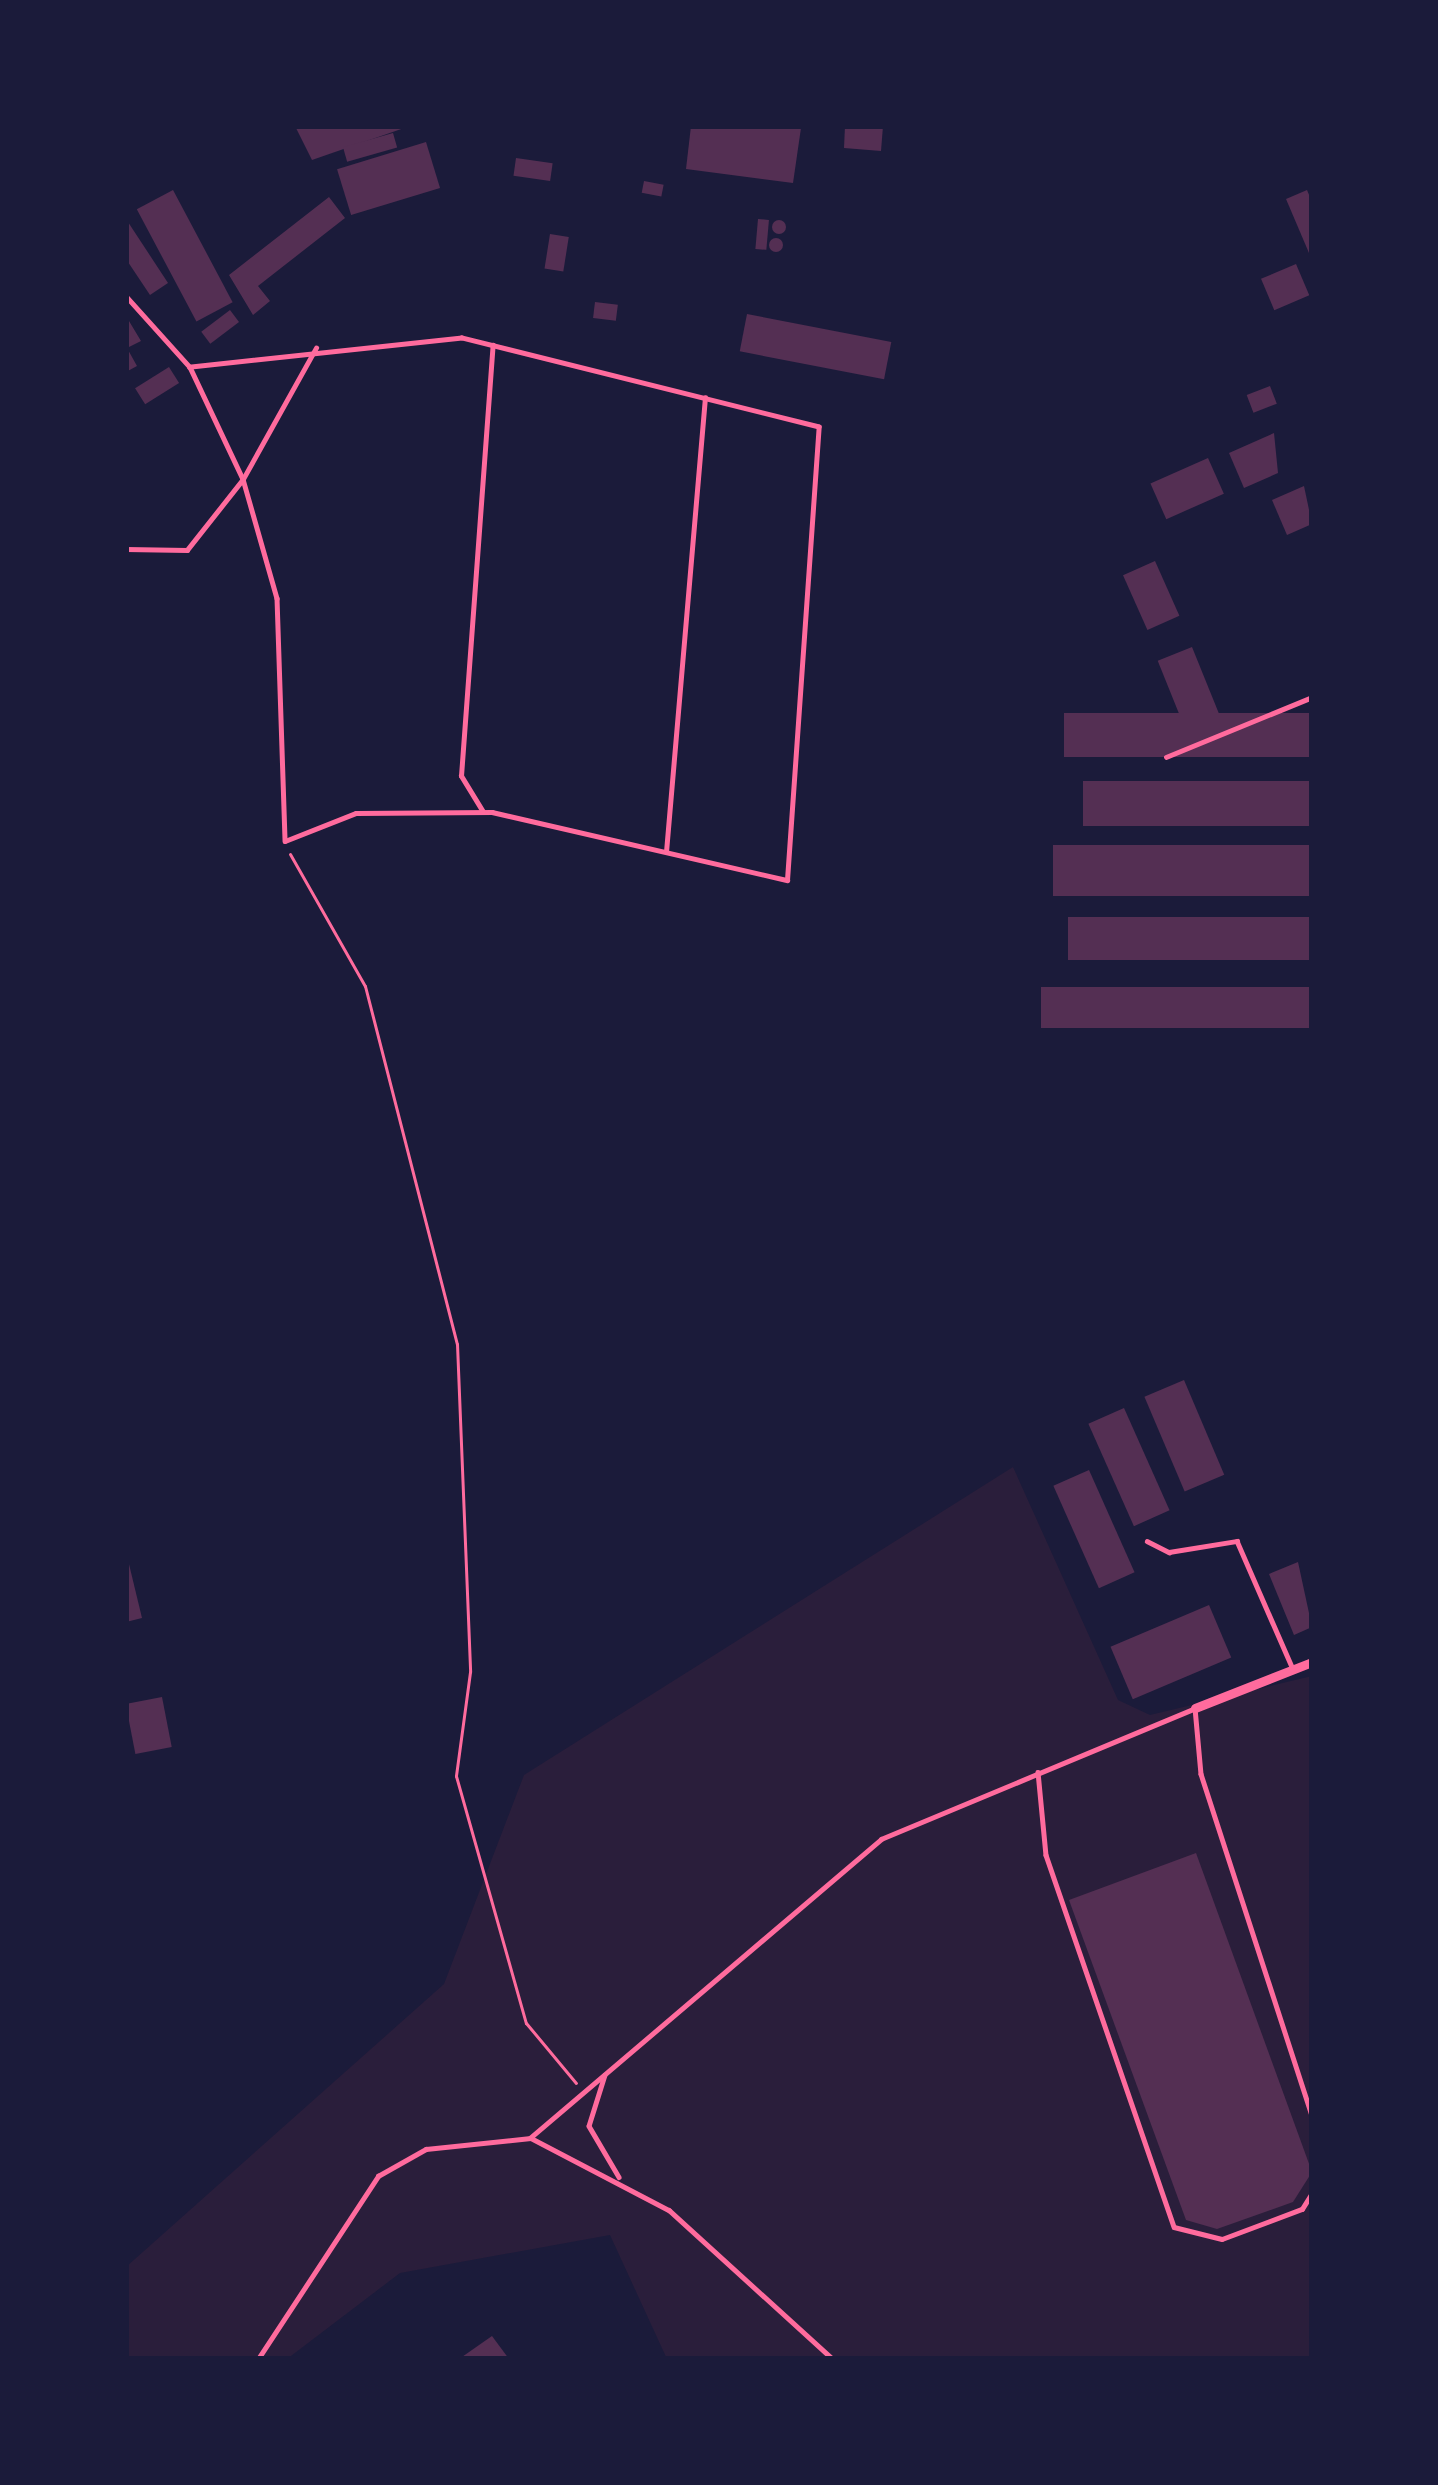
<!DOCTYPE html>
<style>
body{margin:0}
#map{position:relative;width:1438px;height:2485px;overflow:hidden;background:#1b1b3a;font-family:Mulish,sans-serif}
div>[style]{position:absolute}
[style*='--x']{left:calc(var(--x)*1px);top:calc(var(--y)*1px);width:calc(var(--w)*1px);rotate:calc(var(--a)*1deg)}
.green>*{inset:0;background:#2a1e3b}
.building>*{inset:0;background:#542f53;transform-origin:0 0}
.round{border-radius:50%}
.path>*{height:3px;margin:-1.5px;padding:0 1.5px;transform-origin:1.5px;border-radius:1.5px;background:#ff6b9d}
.service>*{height:4.5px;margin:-2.25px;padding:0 2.25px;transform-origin:2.25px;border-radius:2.25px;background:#ff6b9d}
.minor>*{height:9px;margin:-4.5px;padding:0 4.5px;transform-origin:4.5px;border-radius:4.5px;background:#ff6b9d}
span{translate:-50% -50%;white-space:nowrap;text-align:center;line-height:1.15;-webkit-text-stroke:9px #1b1b3a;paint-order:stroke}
.frame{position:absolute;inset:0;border:129px solid #1b1b3a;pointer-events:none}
</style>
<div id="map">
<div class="green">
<i style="clip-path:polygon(1013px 1467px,1118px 1700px,1150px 1715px,1312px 1676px,1312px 2359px,667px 2359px,610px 2235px,400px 2273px,287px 2359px,126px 2359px,126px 2267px,444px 1984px,524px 1775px)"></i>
</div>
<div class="building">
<i style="clip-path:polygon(295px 126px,406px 126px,407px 127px,312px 160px)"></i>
<i style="clip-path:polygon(691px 126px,801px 128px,793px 183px,686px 169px)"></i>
<i style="clip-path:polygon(845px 126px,883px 126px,881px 151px,844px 148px)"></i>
<i style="left:393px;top:133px;width:15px;height:52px;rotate:74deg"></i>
<i style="left:426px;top:142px;width:48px;height:93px;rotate:73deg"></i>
<i style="left:516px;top:158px;width:37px;height:18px;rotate:8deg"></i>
<i style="left:644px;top:181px;width:20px;height:12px;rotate:11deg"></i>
<i style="left:173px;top:190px;width:127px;height:41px;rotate:62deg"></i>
<i style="clip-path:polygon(1307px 190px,1312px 202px,1312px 260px,1286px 199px)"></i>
<i style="clip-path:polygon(329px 197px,345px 218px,258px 286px,270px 301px,253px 315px,229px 275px)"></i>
<i style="clip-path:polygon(126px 219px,168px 283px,150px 295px,126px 259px)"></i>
<i style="left:758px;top:219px;width:11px;height:30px;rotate:5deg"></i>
<i class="round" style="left:772px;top:220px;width:14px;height:14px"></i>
<i style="left:550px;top:234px;width:19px;height:35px;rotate:9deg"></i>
<i class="round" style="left:769px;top:238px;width:14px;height:14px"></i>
<i style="left:1296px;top:264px;width:34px;height:38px;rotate:67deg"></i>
<i style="left:595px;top:302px;width:23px;height:16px;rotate:7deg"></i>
<i style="left:230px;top:310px;width:15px;height:36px;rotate:53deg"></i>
<i style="left:747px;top:314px;width:147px;height:38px;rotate:11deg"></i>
<i style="clip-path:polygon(126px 316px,141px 341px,127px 348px,137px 366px,126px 372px)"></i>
<i style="left:169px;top:367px;width:19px;height:40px;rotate:58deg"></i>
<i style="left:1270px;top:386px;width:19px;height:25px;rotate:69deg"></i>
<i style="clip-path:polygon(1274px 433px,1278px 473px,1244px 488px,1229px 453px)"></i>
<i style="left:1208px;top:458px;width:39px;height:63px;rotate:66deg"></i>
<i style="clip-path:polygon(1304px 486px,1312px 524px,1287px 535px,1272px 500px)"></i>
<i style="left:1155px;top:561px;width:60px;height:35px;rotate:66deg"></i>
<i style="left:1192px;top:647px;width:74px;height:37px;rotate:68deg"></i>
<i style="left:1312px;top:713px;width:44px;height:248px;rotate:90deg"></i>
<i style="left:1312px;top:781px;width:45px;height:229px;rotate:90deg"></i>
<i style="left:1312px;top:845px;width:51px;height:259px;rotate:90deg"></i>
<i style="left:1312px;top:917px;width:43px;height:244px;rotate:90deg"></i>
<i style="left:1312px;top:987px;width:41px;height:271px;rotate:90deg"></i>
<i style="left:1184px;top:1380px;width:103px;height:43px;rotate:67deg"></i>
<i style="left:1124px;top:1408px;width:112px;height:39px;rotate:66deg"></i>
<i style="left:1089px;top:1470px;width:112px;height:39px;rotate:66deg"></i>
<i style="clip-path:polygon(128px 1560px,142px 1618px,126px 1622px,126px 1561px)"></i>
<i style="clip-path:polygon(1298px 1562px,1312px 1627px,1294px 1635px,1269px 1574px)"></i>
<i style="left:1209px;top:1605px;width:57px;height:107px;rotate:67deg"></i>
<i style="left:162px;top:1697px;width:51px;height:37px;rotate:79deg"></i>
<i style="clip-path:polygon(1196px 1853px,1312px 2172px,1293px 2202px,1217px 2229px,1186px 2220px,1069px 1900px)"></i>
<i style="clip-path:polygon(492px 2336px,509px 2359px,459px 2359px)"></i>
</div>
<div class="path">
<i style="--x:290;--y:854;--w:152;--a:60.4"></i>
<i style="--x:365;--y:986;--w:370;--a:75.6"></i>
<i style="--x:457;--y:1344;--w:328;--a:87.7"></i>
<i style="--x:470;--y:1672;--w:105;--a:97.7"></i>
<i style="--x:456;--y:1776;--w:257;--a:74.2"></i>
<i style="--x:526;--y:2023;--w:78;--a:50.2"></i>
</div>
<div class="service">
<i style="--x:126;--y:296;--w:96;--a:48"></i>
<i style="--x:190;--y:367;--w:124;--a:64.7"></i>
<i style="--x:243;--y:479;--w:150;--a:-60.9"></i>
<i style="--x:126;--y:549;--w:61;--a:0.9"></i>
<i style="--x:187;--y:550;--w:90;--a:-51.7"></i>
<i style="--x:243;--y:479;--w:124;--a:74.1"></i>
<i style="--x:277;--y:598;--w:243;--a:88.1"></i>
<i style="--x:285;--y:841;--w:76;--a:-21.5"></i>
<i style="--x:356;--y:813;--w:136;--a:-0.4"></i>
<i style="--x:492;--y:812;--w:303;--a:13"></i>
<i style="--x:787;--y:880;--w:454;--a:-86"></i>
<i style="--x:819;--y:427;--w:368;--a:-166"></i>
<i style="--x:462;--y:338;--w:274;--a:173.9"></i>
<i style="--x:1166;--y:757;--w:158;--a:-22.3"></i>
<i style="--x:483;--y:812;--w:42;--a:-121.4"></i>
<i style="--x:461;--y:776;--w:432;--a:-85.8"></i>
<i style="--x:666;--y:852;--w:456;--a:-85.1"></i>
<i style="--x:1147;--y:1541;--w:25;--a:27"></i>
<i style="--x:1169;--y:1552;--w:69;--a:-9.2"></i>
<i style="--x:1237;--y:1541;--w:140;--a:66.4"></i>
<i style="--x:1038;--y:1772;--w:83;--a:84.5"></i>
<i style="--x:1046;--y:1855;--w:393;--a:71"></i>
<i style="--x:1174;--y:2227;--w:49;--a:14"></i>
<i style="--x:1222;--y:2239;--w:85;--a:-20.6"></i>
<i style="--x:1302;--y:2209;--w:19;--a:-58"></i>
<i style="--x:605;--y:2075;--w:53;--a:107.4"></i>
<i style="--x:589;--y:2126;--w:59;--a:59.5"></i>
<i style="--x:531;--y:2138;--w:156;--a:27.6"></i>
<i style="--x:669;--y:2210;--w:222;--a:42.3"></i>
<i style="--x:258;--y:2359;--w:219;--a:-56.7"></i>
<i style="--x:378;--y:2176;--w:55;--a:-29.4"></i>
<i style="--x:426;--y:2149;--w:105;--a:-6"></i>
<i style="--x:530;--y:2138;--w:461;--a:-40.4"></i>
<i style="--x:881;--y:1839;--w:340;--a:-22.6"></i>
<i style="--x:1195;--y:1708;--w:66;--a:84.8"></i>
<i style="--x:1201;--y:1774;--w:359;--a:72"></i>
</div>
<div class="minor">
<i style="--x:1195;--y:1708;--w:126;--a:-21.5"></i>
</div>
<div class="frame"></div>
</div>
